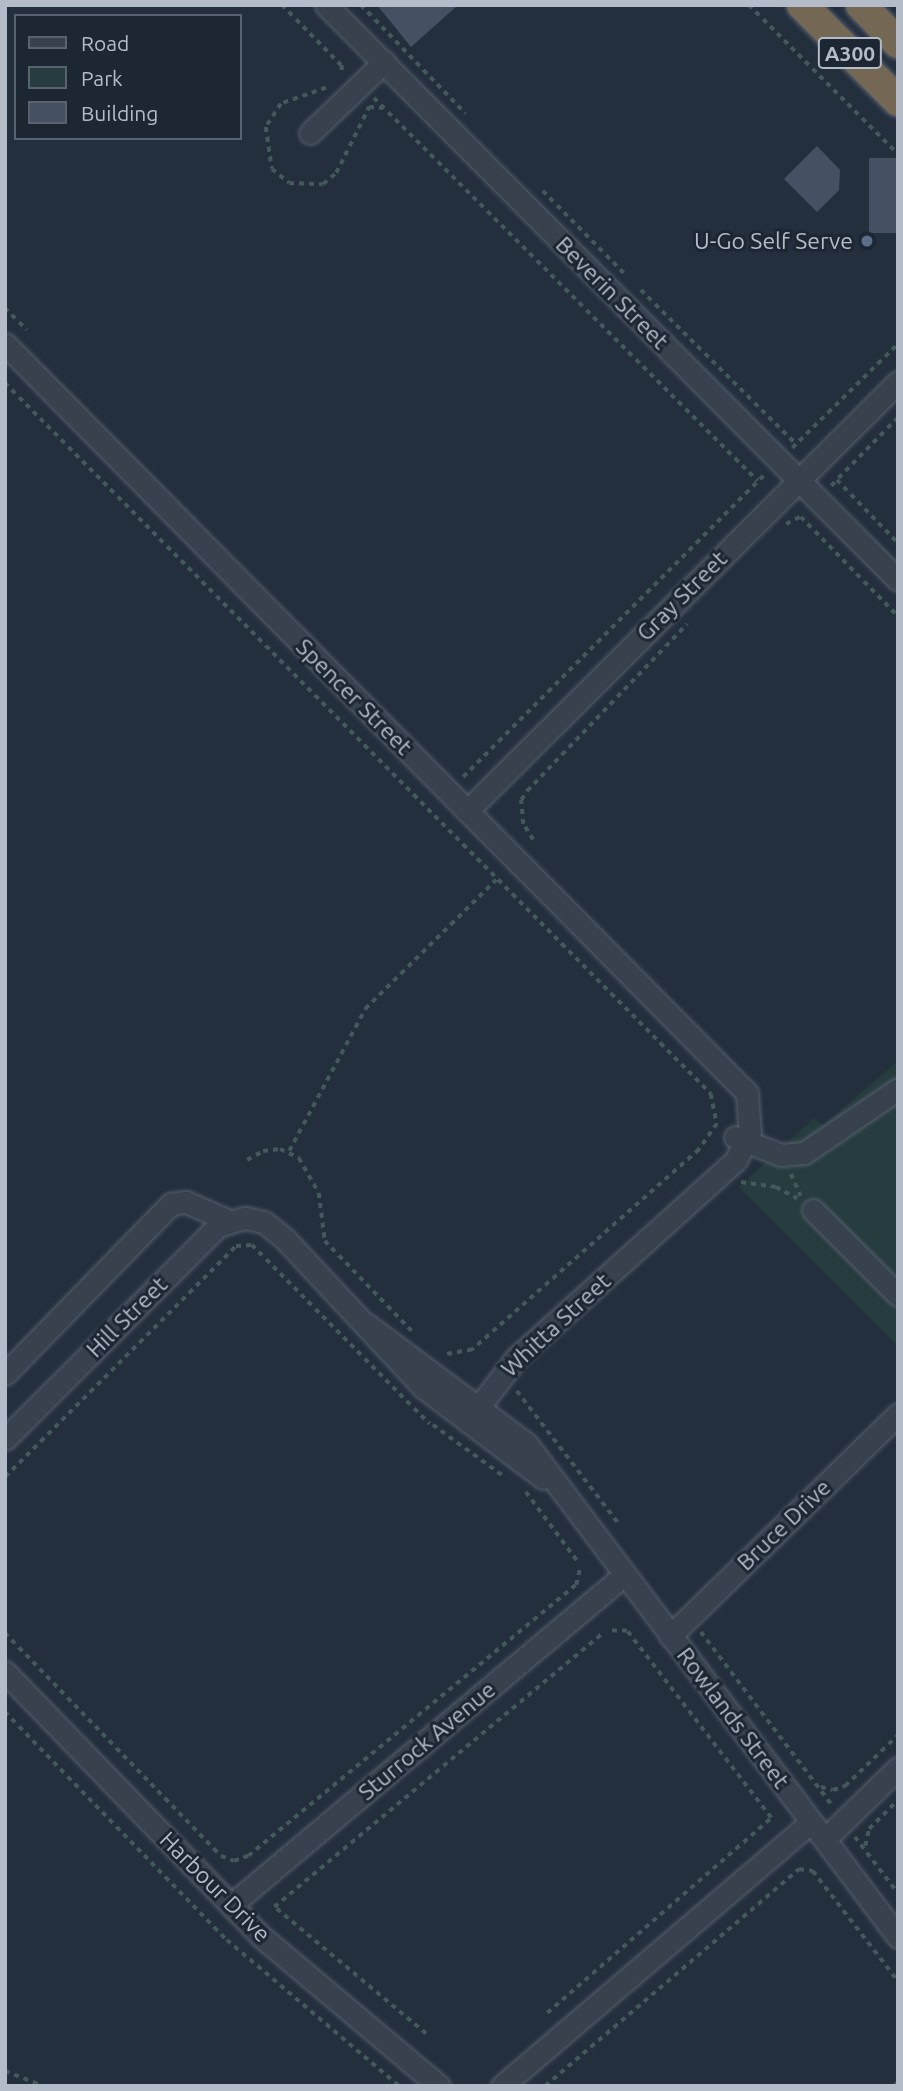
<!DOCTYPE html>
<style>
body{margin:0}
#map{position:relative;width:903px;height:2091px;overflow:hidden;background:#242f3e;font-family:Ubuntu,sans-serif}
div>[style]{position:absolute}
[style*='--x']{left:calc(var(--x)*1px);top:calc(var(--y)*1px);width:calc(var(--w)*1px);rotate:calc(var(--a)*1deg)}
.green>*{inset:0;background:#263c3f}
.building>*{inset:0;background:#455162;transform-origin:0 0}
.path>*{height:3.5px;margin-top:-1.75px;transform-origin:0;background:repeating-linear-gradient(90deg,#44595c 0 5px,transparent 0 10px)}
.roads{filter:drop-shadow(0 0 2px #565f6c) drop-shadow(0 0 2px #565f6c)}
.minor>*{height:21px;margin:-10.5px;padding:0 10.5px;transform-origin:10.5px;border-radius:10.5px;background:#38414e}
.highway>*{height:30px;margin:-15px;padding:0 15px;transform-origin:15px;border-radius:15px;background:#746855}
.dots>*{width:19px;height:19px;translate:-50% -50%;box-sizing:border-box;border:4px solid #1d2633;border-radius:50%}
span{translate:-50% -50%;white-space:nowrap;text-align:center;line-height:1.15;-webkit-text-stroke:6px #1d2633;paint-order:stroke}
.shield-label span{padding:2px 5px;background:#1d2633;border:2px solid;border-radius:5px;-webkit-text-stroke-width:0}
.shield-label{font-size:21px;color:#b4bcc9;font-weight:700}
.poi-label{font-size:23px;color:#b4bcc9}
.right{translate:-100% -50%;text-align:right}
.street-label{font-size:23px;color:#b4bcc9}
.frame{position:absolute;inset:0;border:7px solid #b4bcc9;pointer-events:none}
.legend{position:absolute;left:14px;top:14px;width:228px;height:126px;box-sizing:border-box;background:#1d2633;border:2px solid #59626f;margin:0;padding:9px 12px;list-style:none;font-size:21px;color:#b4bcc9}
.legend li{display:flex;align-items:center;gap:14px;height:35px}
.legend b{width:35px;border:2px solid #59626f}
</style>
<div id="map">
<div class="green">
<i style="clip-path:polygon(898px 1061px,898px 1346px,739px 1187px,814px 1118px,823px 1125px)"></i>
</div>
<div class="building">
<i style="clip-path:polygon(377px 5px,458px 5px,411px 47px)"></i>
<i style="clip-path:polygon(817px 146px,840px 170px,839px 190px,817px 212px,784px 179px)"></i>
<i style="left:869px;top:158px;width:28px;height:75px"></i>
</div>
<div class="path">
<i style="--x:282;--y:5;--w:86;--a:45.5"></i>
<i style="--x:361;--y:5;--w:151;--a:46.1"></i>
<i style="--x:749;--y:5;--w:211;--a:45"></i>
<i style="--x:342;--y:65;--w:9;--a:90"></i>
<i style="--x:326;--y:88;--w:48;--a:160.4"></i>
<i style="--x:281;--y:104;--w:27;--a:123"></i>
<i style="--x:266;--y:127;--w:42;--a:81.9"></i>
<i style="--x:272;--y:169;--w:22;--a:39"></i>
<i style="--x:289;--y:183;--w:34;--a:2"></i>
<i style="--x:323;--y:184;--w:17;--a:-40"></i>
<i style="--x:336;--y:173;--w:74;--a:-63.4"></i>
<i style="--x:369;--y:107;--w:14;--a:4"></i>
<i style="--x:374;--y:98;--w:542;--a:44.93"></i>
<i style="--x:543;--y:191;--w:115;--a:45.4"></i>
<i style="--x:641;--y:290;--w:218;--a:44.8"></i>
<i style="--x:5;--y:308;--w:31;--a:45"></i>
<i style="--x:5;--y:383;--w:1002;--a:45.2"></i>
<i style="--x:711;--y:1094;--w:31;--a:79"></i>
<i style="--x:717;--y:1124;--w:32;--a:125"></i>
<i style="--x:699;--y:1150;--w:303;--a:138.6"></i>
<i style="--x:472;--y:1350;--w:29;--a:170"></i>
<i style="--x:898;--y:418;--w:87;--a:134.5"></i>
<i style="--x:837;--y:480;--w:88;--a:45.9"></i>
<i style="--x:792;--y:448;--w:148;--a:-44.5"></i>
<i style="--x:831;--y:486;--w:8;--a:-45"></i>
<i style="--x:801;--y:517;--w:139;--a:45.6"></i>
<i style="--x:786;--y:524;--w:20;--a:-27"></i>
<i style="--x:463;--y:777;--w:429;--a:-45.1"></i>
<i style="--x:533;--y:840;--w:19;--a:-122"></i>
<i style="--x:523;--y:824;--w:24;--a:-95"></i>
<i style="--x:521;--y:800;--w:11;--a:-56"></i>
<i style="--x:527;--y:791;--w:231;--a:-46.2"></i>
<i style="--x:289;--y:1151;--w:161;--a:-61.8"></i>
<i style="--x:365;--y:1009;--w:184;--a:-44.6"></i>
<i style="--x:247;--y:1160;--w:18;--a:-29"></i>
<i style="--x:263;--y:1151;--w:17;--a:-7"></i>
<i style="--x:280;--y:1149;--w:21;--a:25"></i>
<i style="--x:299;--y:1158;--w:40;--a:60.3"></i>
<i style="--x:319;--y:1193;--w:48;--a:82.9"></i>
<i style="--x:325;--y:1241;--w:125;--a:46"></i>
<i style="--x:791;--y:1174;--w:24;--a:66"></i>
<i style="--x:741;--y:1182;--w:35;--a:8"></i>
<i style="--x:776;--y:1187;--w:24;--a:28"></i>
<i style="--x:517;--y:1391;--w:168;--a:52.5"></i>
<i style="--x:433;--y:1425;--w:85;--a:35.9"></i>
<i style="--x:5;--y:1477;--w:327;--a:-45"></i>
<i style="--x:236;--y:1246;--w:16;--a:-4"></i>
<i style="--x:252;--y:1245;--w:252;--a:45.2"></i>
<i style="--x:526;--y:1492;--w:89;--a:53.3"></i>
<i style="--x:701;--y:1632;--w:217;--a:52.9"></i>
<i style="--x:5;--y:1633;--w:310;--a:45.9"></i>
<i style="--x:221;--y:1856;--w:14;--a:21"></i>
<i style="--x:234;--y:1861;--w:15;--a:-20"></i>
<i style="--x:248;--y:1856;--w:425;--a:-39.6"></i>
<i style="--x:576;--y:1585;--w:18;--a:-77"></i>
<i style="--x:5;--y:1712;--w:318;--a:45.8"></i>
<i style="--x:227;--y:1940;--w:226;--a:40.3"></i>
<i style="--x:821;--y:1787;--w:12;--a:14"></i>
<i style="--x:833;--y:1790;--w:13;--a:-18"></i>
<i style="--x:845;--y:1786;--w:74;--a:-43.9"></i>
<i style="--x:855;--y:1837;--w:71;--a:52.5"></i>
<i style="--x:865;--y:1846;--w:17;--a:-77"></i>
<i style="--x:869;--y:1829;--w:41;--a:-45"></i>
<i style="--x:547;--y:2013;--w:297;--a:-41"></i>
<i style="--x:771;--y:1818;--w:236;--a:-127.6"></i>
<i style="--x:627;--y:1631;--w:18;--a:180"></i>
<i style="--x:426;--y:2034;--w:198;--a:-140.1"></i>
<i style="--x:274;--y:1907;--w:428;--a:-39.8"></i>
<i style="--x:5;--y:2071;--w:41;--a:21.5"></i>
<i style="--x:545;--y:2086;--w:334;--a:-40.5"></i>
<i style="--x:799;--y:1869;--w:14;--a:8"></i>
<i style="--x:813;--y:1871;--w:139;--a:52.3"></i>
<i style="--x:894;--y:2086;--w:6;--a:-45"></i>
</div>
<div class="roads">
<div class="minor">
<i style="--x:326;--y:5;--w:811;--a:45.15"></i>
<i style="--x:310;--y:133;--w:103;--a:-43.8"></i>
<i style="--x:5;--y:344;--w:1054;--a:45.27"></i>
<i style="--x:747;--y:1093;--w:39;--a:86"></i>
<i style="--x:750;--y:1132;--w:31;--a:117"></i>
<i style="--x:736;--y:1160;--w:295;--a:138"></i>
<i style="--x:517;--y:1357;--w:81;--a:127.4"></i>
<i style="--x:467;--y:811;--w:608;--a:-44.87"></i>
<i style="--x:735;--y:1137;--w:49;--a:21.4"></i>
<i style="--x:781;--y:1155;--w:23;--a:-5"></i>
<i style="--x:804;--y:1153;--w:114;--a:-34.2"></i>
<i style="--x:813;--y:1210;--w:120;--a:45"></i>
<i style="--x:366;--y:1324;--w:201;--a:36.7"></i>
<i style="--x:527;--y:1444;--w:617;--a:53.04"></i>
<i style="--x:5;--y:1374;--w:238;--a:-45.7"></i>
<i style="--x:171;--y:1204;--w:15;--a:-8"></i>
<i style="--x:186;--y:1202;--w:45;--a:23.7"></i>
<i style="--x:5;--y:1439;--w:301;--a:-45"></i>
<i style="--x:218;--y:1226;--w:28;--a:-17"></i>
<i style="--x:245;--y:1218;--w:19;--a:12"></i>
<i style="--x:264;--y:1222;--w:26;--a:39"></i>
<i style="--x:284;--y:1238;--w:205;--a:47"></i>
<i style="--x:424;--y:1388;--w:149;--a:37.1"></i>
<i style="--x:670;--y:1636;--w:318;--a:-44.2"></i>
<i style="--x:5;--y:1672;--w:369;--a:45.9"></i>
<i style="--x:262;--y:1937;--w:231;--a:40.1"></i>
<i style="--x:825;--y:1839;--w:102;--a:-44.2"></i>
<i style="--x:231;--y:1905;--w:512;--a:-40.01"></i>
<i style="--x:502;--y:2086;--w:406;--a:-40.5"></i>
</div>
<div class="highway">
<i style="--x:802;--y:5;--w:136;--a:45"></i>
<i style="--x:861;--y:5;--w:53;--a:45.8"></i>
</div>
</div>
<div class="dots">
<i style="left:867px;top:241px;background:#5c6f8a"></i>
</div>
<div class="shield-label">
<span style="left:850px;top:53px">A300</span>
</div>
<div class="poi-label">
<span class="right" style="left:853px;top:241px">U-Go Self Serve</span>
</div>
<div class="street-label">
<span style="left:612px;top:293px;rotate:45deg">Beverin Street</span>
<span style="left:682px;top:596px;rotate:-45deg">Gray Street</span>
<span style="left:354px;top:697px;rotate:45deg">Spencer Street</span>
<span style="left:127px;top:1317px;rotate:-45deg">Hill Street</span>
<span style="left:556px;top:1325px;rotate:-43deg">Whitta Street</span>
<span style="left:784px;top:1525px;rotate:-44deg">Bruce Drive</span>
<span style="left:733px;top:1718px;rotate:53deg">Rowlands Street</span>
<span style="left:427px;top:1741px;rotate:-40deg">Sturrock Avenue</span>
<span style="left:215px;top:1887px;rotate:45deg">Harbour Drive</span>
</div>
<div class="frame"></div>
<ul class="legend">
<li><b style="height:9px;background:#38414e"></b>Road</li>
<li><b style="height:19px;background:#263c3f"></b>Park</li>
<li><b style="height:19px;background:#455162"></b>Building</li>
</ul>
</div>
